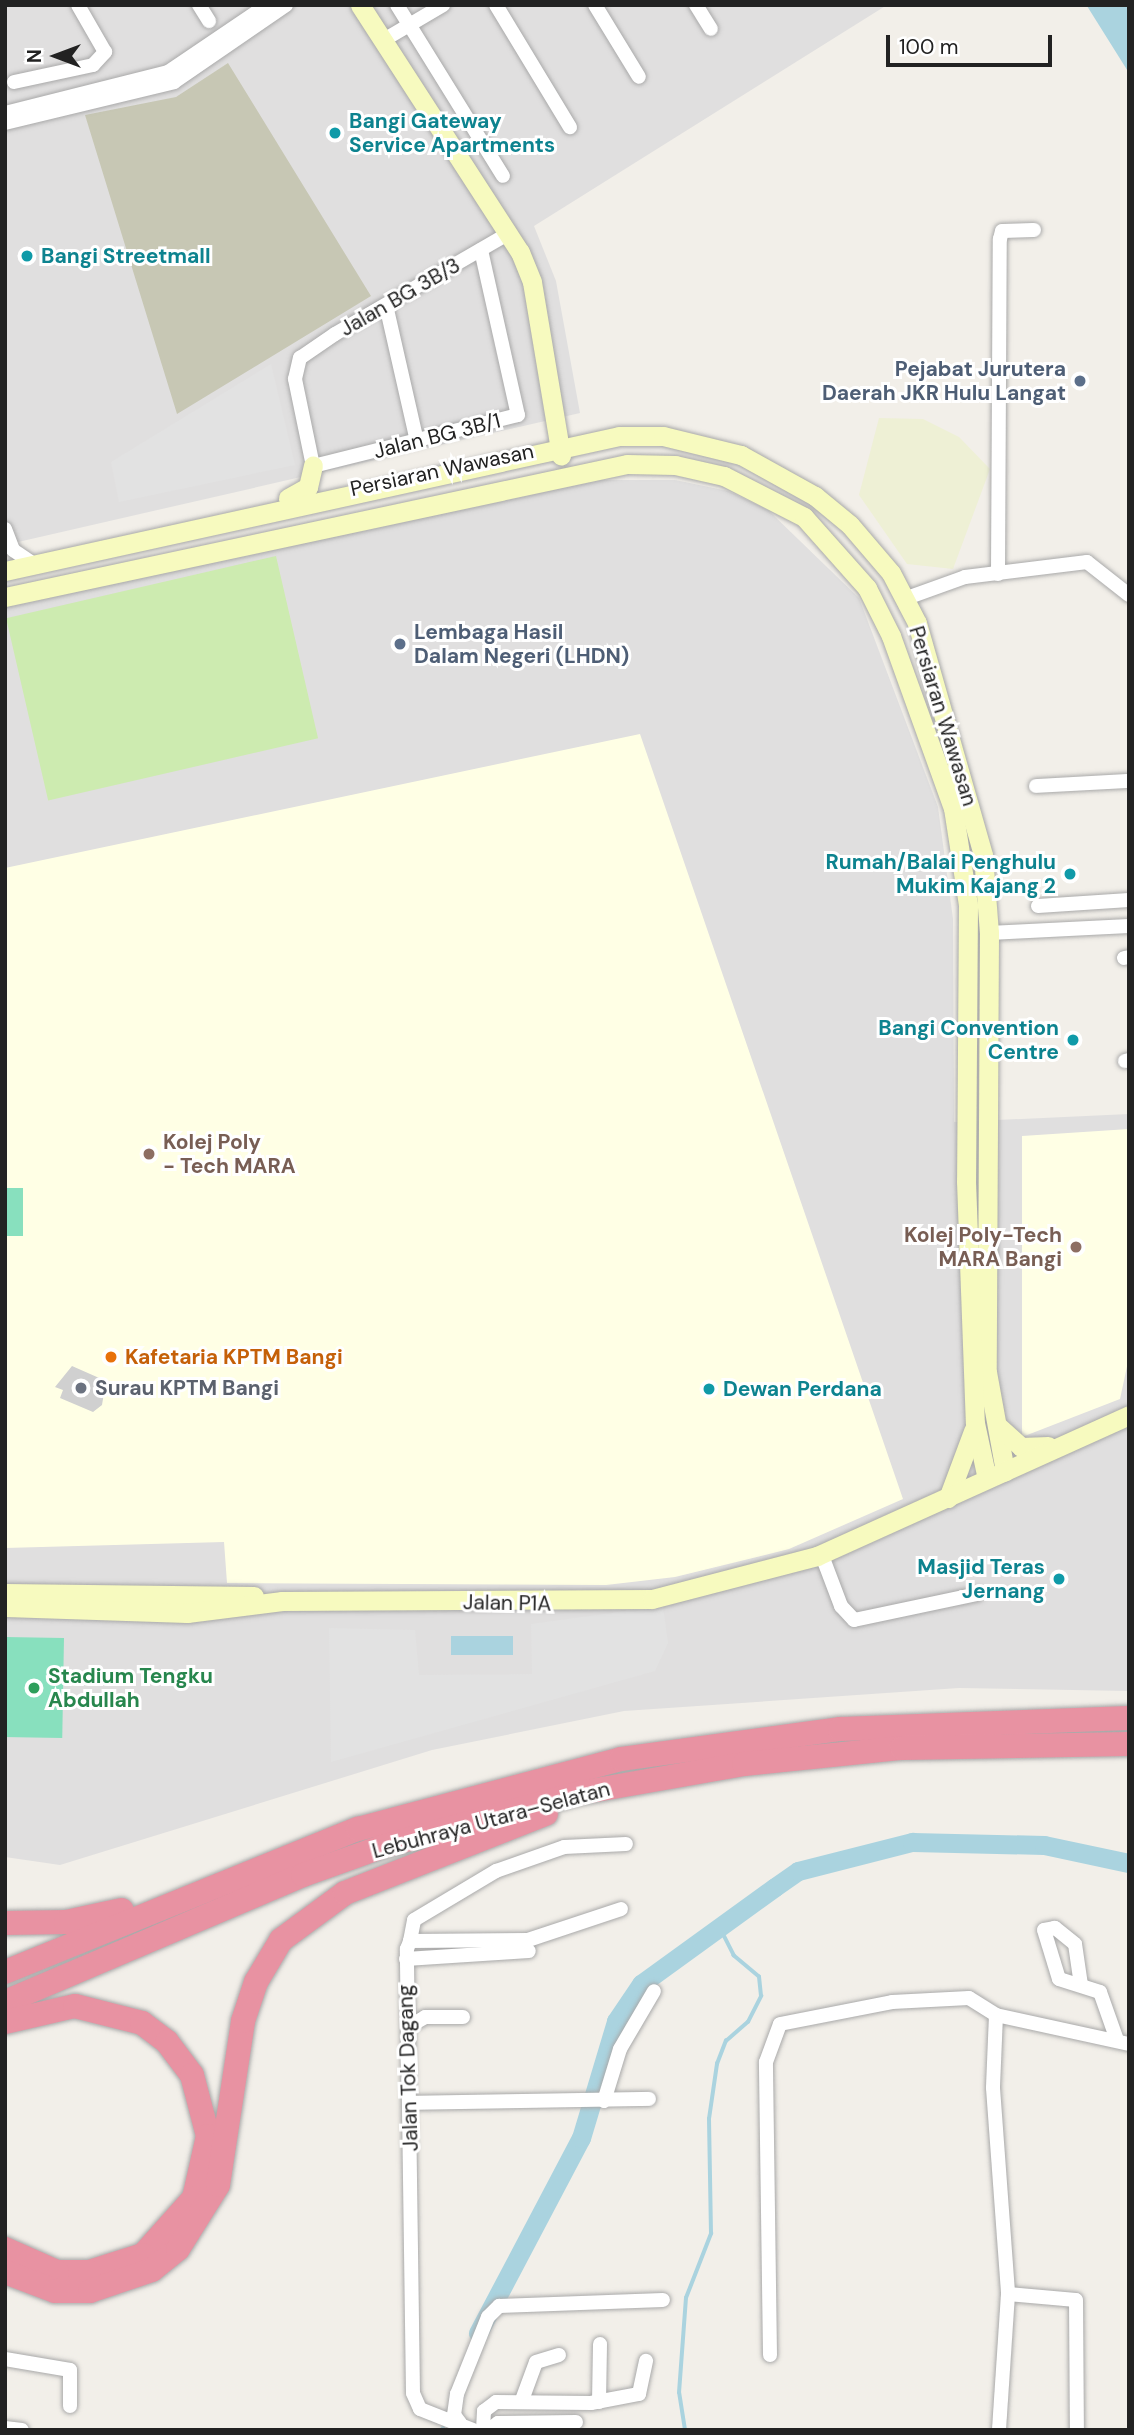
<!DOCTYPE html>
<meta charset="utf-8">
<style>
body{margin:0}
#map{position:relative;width:1134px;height:2435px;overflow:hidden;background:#f2efe9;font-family:"DM Sans",sans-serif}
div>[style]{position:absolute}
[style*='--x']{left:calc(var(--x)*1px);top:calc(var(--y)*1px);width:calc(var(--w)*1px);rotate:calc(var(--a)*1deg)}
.residential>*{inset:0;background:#e0dfdf}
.education>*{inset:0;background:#ffffe5}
.religious>*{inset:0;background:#d0d0d0}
.construction>*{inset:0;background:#c7c7b4}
.farmland>*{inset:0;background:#eef0d5}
.grass>*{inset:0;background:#cdebb0;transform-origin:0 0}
.pitch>*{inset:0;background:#88e0be;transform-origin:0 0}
.parking>*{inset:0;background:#e2e2e2}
.water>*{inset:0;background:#aad3df;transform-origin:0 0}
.stream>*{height:3.5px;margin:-1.75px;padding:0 1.75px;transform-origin:1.75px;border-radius:1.75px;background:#aad3df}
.river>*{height:19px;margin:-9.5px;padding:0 9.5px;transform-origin:9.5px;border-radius:9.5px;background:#aad3df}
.roads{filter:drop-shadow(0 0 2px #a9a9a9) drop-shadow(0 0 2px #a9a9a9)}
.street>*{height:14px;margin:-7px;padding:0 7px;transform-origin:7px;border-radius:7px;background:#fff}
.secondary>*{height:19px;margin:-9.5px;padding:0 9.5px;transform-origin:9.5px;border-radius:9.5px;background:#f7fabf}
.highway>*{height:24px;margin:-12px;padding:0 12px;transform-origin:12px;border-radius:12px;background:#e892a2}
.dots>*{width:19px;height:19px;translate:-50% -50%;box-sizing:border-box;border:4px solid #fff;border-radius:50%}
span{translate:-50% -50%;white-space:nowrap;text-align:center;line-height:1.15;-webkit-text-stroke:6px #fff;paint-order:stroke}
.culture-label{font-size:21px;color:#0d838f;font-weight:700}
.left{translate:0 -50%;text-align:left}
.right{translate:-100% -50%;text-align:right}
.street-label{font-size:21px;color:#222}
.service-label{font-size:21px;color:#4e5e75;font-weight:700}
.education-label{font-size:21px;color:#785e54;font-weight:700}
.food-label{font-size:21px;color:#c56008;font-weight:700}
.worship-label{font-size:21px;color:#5b616d;font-weight:700}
.leisure-label{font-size:21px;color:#27864d;font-weight:700}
.frame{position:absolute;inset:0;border:7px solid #222;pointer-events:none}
.north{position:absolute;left:21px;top:21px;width:70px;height:70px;-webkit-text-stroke:5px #fff;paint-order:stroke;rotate:270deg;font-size:19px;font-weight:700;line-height:28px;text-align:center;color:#222}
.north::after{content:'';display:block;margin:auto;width:24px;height:32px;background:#222;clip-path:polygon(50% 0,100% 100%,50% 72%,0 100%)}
.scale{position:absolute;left:886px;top:35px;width:166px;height:32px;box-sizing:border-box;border:4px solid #222;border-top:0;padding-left:9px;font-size:21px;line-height:24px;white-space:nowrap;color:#222;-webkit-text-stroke:5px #fff;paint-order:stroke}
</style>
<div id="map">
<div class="residential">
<i style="clip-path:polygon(5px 5px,887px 5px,534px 226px,556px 281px,580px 413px,5px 545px)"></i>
<i style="clip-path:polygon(601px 480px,675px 480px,728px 491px,768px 510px,859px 598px,938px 807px,953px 919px,954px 1122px,1129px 1114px,1129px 1691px,959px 1688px,624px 1711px,432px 1750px,60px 1865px,5px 1857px,5px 607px)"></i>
</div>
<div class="education">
<i style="clip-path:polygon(640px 734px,903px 1499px,789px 1549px,675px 1577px,606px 1585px,227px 1583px,224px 1542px,5px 1548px,5px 868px)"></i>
<i style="clip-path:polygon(1129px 1129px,1129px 1357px,1120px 1399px,1022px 1437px,1022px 1136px)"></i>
</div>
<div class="religious">
<i style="clip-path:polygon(72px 1366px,106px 1381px,102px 1405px,93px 1412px,60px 1398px,63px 1390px,55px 1387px)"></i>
</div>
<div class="construction">
<i style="clip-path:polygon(228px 63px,371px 296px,177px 414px,85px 115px,176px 97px)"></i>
</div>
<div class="farmland">
<i style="clip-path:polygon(879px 418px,923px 419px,959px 437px,990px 469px,953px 569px,907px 564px,859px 495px)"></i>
</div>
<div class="grass">
<i style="left:276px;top:556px;width:187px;height:277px;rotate:77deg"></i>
</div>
<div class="pitch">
<i style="left:5px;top:1188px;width:18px;height:48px"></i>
<i style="left:5px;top:1637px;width:59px;height:100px;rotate:1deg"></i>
</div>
<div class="parking">
<i style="clip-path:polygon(271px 364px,295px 465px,119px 502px,111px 462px)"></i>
<i style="clip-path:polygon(663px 1606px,668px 1643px,655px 1671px,331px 1762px,329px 1628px,415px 1630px,419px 1675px,532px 1674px,531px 1624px)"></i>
</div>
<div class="water">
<i style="clip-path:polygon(1086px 5px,1129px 5px,1129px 73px,1087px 6px)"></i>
<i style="left:513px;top:1636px;width:19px;height:62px;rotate:90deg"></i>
</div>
<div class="stream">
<i style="--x:442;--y:2430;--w:2;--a:-63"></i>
<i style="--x:685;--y:2430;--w:37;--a:-99"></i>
<i style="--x:679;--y:2393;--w:95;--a:-85.8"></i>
<i style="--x:686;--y:2298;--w:69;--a:-68.7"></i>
<i style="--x:711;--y:2234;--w:115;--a:-91"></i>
<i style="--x:709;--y:2119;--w:56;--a:-81.7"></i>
<i style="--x:717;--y:2064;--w:25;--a:-69"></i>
<i style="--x:726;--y:2041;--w:29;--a:-41"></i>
<i style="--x:748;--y:2022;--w:29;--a:-63"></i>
<i style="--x:761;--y:1996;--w:19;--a:-96"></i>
<i style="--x:759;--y:1977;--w:33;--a:-140"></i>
<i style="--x:734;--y:1956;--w:30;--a:-117"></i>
</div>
<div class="river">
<i style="--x:478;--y:2333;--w:221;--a:-62.2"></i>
<i style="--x:581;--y:2138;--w:122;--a:-73.3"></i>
<i style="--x:616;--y:2021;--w:45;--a:-56"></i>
<i style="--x:641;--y:1984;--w:165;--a:-35.9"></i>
<i style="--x:775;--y:1887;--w:28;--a:-35"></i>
<i style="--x:798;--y:1871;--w:118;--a:-14.3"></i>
<i style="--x:912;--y:1842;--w:132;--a:1.3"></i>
<i style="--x:1044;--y:1845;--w:87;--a:12"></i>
</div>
<div class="roads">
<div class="street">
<i style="--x:199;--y:5;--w:19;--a:58"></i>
<i style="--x:397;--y:5;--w:201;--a:58.2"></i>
<i style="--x:496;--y:5;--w:143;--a:58.8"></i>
<i style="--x:595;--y:5;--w:84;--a:58.6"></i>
<i style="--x:696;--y:5;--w:28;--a:58"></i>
<i style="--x:382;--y:41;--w:71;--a:-30.5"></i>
<i style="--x:14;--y:82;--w:81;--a:-12.1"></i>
<i style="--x:93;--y:65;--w:18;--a:-47"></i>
<i style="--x:105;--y:52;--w:54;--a:-119.9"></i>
<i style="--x:5;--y:113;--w:168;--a:-14.1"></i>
<i style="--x:168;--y:72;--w:120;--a:-34.1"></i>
<i style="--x:5;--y:123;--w:174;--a:-13.6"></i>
<i style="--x:174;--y:82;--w:136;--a:-34.5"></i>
<i style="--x:481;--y:250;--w:169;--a:77.4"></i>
<i style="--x:518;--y:415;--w:211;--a:166"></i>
<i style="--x:313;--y:466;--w:89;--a:-101.7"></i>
<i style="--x:295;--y:379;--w:22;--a:-77"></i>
<i style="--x:300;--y:358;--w:42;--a:-34.4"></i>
<i style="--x:335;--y:334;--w:201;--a:-30.1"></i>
<i style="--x:386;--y:305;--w:139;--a:77.2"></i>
<i style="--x:5;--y:529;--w:22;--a:69"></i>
<i style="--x:13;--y:550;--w:25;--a:34"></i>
<i style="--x:998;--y:574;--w:335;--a:-89.7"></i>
<i style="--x:1000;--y:239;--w:8;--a:-76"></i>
<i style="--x:1002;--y:231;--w:32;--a:-2"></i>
<i style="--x:904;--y:599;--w:65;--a:-19.8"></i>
<i style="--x:965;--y:577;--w:123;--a:-7"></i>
<i style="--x:1087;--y:562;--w:53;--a:38.2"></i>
<i style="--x:1036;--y:786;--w:93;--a:-3.1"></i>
<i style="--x:1038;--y:906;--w:91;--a:-3.8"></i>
<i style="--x:989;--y:933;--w:140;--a:-2.9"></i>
<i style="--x:1124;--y:958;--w:5;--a:-11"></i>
<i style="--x:1125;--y:1061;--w:4;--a:-14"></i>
<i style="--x:821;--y:1553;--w:57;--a:69.3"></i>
<i style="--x:841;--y:1606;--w:19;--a:47"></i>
<i style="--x:854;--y:1620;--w:126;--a:-11.9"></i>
<i style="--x:410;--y:1941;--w:21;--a:-79"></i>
<i style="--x:414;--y:1920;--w:96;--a:-30.9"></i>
<i style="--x:496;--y:1871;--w:72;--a:-19.4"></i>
<i style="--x:564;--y:1847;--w:62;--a:-2.8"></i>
<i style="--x:406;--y:1959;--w:123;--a:-3.7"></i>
<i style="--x:1081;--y:1985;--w:41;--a:-98.3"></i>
<i style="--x:1075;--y:1944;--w:26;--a:-141"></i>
<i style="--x:1055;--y:1928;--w:11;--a:170"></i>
<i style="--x:1044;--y:1930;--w:51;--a:73"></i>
<i style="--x:1059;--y:1979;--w:43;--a:17.6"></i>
<i style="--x:1100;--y:1992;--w:51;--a:70.5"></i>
<i style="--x:996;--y:2015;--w:73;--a:92.4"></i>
<i style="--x:993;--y:2088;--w:207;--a:85.8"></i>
<i style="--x:1008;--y:2294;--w:136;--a:93.8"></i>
<i style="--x:408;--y:2027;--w:20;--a:-30"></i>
<i style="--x:425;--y:2017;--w:38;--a:0"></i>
<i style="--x:604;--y:2101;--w:54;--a:-72.9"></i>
<i style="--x:620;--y:2049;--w:67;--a:-59.6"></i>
<i style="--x:409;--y:2103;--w:240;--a:-1"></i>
<i style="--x:1008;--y:2294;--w:68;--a:5"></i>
<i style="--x:1076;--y:2300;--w:130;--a:89.6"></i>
<i style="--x:770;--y:2355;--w:293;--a:-90.8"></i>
<i style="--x:766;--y:2062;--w:40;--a:-69.8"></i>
<i style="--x:780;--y:2024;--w:114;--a:-11.1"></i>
<i style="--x:892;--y:2002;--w:77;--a:-3"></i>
<i style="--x:969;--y:1998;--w:32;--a:32"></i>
<i style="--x:996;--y:2015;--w:136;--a:12.3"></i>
<i style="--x:5;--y:2359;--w:66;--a:9.6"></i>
<i style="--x:70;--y:2370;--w:36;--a:90"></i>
<i style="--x:522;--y:2400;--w:40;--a:-69.8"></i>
<i style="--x:536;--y:2362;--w:24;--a:-17"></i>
<i style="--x:599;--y:2402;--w:58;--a:-89"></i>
<i style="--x:460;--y:2423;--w:10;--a:-127"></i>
<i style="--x:454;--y:2415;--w:21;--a:-82"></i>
<i style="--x:457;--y:2394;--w:83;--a:-68.1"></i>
<i style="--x:488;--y:2317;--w:16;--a:-45"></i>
<i style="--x:499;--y:2306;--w:164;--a:-2.1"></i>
<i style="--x:5;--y:2428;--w:17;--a:7"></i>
<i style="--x:473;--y:2430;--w:57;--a:-158.4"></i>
<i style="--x:420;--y:2409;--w:17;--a:-114"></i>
<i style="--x:413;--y:2393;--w:444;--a:-90.8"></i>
<i style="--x:407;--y:1949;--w:9;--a:-69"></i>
<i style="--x:410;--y:1941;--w:118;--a:-0.5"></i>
<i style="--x:528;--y:1940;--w:98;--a:-18.4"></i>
<i style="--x:483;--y:2430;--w:19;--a:-87"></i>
<i style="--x:484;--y:2411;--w:15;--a:-37"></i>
<i style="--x:496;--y:2402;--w:95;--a:0.6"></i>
<i style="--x:591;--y:2403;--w:49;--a:-10.6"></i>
<i style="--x:639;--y:2394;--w:34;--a:-78"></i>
<i style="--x:488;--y:2430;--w:12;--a:-35"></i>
<i style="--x:498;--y:2423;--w:78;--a:-0.7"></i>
</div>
<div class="secondary">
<i style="--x:360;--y:5;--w:294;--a:57.1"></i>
<i style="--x:520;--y:252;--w:32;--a:68"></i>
<i style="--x:532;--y:282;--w:176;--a:80.5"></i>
<i style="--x:288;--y:498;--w:23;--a:-29"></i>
<i style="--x:308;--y:487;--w:22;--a:-77"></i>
<i style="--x:5;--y:571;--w:629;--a:-12.4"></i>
<i style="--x:619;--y:436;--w:44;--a:0"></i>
<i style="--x:663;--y:436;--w:80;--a:13.7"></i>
<i style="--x:741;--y:455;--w:85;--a:29"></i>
<i style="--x:815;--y:496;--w:45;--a:39.6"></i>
<i style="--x:850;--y:525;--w:63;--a:49.5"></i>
<i style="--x:891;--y:573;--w:56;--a:62.5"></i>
<i style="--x:917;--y:623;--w:241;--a:74.1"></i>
<i style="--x:983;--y:855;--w:78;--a:85.6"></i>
<i style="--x:989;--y:933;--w:439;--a:90.3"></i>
<i style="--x:987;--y:1372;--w:101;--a:79.7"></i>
<i style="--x:5;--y:597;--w:636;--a:-12.07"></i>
<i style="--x:627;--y:464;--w:48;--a:1.2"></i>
<i style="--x:675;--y:465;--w:50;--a:12.7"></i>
<i style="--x:724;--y:476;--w:90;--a:27.1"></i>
<i style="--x:804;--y:517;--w:95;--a:48.4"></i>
<i style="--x:867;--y:588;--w:54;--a:63.4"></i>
<i style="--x:891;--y:636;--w:183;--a:70.2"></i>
<i style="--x:953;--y:808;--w:98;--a:81.2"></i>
<i style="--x:968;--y:905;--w:276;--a:90.4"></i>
<i style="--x:966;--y:1181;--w:242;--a:87.9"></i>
<i style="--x:975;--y:1423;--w:57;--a:77.9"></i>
<i style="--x:998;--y:1426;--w:31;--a:42"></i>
<i style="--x:1021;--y:1447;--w:27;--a:-2"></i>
<i style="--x:948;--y:1498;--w:72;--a:-69.5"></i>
<i style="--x:5;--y:1593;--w:249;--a:0.7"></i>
<i style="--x:5;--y:1607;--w:182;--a:1.9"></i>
<i style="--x:187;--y:1613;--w:96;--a:-7.2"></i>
<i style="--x:282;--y:1601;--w:370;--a:-0.3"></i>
<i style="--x:652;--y:1599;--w:171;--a:-14.6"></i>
<i style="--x:817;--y:1556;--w:342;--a:-24.3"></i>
</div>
<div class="highway">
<i style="--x:5;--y:1923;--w:61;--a:-0.9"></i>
<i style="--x:66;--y:1922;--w:57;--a:-12.1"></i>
<i style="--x:5;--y:1972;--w:381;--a:-22.1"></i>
<i style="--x:358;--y:1829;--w:272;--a:-14.9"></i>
<i style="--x:621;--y:1759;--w:221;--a:-7.8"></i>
<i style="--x:840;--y:1729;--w:289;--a:-2.2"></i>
<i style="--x:5;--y:2002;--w:324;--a:-23.1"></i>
<i style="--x:303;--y:1875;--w:86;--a:-19.7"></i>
<i style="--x:384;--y:1846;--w:202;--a:-15.2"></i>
<i style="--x:579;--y:1793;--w:168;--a:-10"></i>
<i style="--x:744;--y:1764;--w:159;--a:-5.8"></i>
<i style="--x:902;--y:1748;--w:227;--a:-1"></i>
<i style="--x:5;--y:2022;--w:72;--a:-12.9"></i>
<i style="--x:75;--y:2006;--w:69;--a:14.2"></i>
<i style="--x:142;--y:2023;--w:31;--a:37"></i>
<i style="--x:167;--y:2042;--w:41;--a:52.9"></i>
<i style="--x:192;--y:2075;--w:63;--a:75.3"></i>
<i style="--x:208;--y:2136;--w:64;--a:102.7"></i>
<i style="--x:194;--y:2198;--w:76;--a:131.8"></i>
<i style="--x:143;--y:2255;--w:57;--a:162.5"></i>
<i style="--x:89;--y:2272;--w:32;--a:180"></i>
<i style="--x:57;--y:2272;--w:57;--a:-156.1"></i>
<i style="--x:5;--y:2272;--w:53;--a:20.8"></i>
<i style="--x:55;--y:2291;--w:35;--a:0"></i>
<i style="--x:90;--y:2291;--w:65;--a:-18.7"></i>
<i style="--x:152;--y:2270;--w:33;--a:-39"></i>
<i style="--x:178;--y:2249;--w:75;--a:-58"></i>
<i style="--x:218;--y:2185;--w:166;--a:-81.3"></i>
<i style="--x:243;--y:2021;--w:41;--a:-71.6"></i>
<i style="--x:256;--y:1982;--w:49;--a:-59.2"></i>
<i style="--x:281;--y:1940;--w:79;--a:-36.3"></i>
<i style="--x:345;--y:1893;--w:216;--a:-21.5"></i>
</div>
</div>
<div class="dots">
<i style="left:335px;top:133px;background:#0f9aa8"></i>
<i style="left:27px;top:256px;background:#0f9aa8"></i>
<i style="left:1080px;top:381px;background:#5c6f8a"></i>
<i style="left:400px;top:644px;background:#5c6f8a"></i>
<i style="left:1070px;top:874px;background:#0f9aa8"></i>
<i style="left:1073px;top:1040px;background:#0f9aa8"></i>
<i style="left:149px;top:1154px;background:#8d6e63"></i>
<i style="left:1076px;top:1247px;background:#8d6e63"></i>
<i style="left:111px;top:1357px;background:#e8710a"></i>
<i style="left:81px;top:1388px;background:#6b7280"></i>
<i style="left:709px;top:1389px;background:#0f9aa8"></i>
<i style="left:1059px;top:1579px;background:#0f9aa8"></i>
<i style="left:34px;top:1688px;background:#2e9e5b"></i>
</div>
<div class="culture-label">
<span class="left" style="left:349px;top:133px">Bangi Gateway<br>Service Apartments</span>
<span class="left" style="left:41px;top:256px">Bangi Streetmall</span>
<span class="right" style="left:1056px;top:874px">Rumah/Balai Penghulu<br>Mukim Kajang 2</span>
<span class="right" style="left:1059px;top:1040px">Bangi Convention<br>Centre</span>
<span class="left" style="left:723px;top:1389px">Dewan Perdana</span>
<span class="right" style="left:1045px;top:1579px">Masjid Teras<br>Jernang</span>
</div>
<div class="street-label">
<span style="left:400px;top:297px;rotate:-30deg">Jalan BG 3B/3</span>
<span style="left:437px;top:436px;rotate:-14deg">Jalan BG 3B/1</span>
<span style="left:442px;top:470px;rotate:-12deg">Persiaran Wawasan</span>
<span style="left:943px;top:716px;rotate:73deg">Persiaran Wawasan</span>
<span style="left:507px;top:1603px;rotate:1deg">Jalan P1A</span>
<span style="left:491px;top:1820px;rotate:-15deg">Lebuhraya Utara–Selatan</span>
<span style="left:408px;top:2068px;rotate:-92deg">Jalan Tok Dagang</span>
</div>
<div class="service-label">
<span class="right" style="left:1066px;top:381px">Pejabat Jurutera<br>Daerah JKR Hulu Langat</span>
<span class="left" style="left:414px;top:644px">Lembaga Hasil<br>Dalam Negeri (LHDN)</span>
</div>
<div class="education-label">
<span class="left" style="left:163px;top:1154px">Kolej Poly<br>- Tech MARA</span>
<span class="right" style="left:1062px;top:1247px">Kolej Poly-Tech<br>MARA Bangi</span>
</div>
<div class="food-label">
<span class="left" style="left:125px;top:1357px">Kafetaria KPTM Bangi</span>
</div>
<div class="worship-label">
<span class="left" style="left:95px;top:1388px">Surau KPTM Bangi</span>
</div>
<div class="leisure-label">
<span class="left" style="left:48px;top:1688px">Stadium Tengku<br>Abdullah</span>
</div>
<div class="frame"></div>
<div class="north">N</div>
<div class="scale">100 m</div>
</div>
